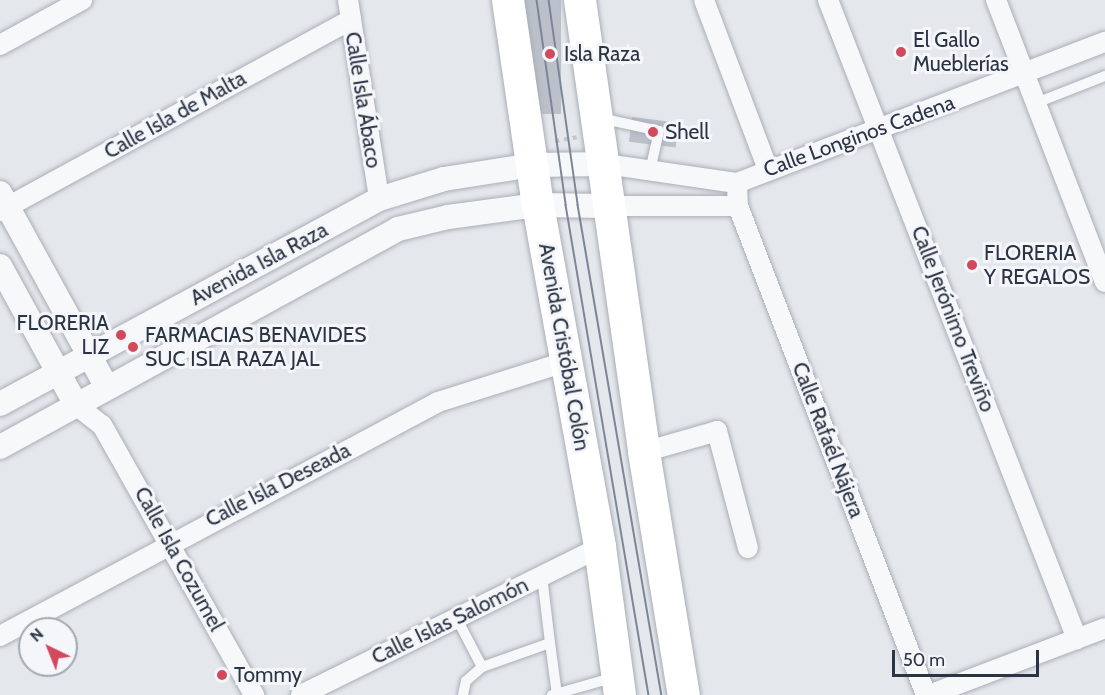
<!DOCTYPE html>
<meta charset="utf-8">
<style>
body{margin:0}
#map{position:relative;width:1105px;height:695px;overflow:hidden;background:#e4e7ec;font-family:Cabin,sans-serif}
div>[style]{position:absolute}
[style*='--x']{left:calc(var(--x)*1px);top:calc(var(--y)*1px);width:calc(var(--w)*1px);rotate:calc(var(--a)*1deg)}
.building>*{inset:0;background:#bbc0ca;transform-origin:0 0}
.path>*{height:4px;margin-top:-2px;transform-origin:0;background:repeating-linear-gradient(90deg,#c2c5cb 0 4.5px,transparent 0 9px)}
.roads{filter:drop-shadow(0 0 2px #a9aeb7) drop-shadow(0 0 2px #a9aeb7)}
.service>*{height:10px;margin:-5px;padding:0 5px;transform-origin:5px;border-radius:5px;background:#f7f8fa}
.minor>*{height:20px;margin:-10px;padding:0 10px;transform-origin:10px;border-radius:10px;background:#f7f8fa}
.tertiary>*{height:24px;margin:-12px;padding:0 12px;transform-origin:12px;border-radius:12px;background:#f7f8fa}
.primary>*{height:32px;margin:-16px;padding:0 16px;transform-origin:16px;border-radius:16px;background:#fff}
.tram>*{height:1.5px;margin:-0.75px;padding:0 0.75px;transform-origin:0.75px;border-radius:0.75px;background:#7d8696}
.dots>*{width:16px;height:16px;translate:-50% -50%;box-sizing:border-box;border:3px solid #f4f6f9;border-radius:50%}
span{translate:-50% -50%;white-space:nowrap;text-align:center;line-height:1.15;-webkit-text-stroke:6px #f4f6f9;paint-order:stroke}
.poi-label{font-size:21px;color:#2b3445}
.left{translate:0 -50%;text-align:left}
.right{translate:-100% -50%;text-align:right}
.street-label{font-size:21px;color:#2b3445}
.north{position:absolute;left:18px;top:617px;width:60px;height:60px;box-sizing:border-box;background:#f4f6f9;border:2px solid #a4a8b1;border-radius:50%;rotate:317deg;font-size:16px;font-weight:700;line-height:24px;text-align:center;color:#2b3445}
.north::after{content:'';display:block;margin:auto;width:21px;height:27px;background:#d1495b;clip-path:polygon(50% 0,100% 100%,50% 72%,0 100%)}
.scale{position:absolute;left:892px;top:650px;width:147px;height:27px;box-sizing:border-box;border:3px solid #2b3445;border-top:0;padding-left:8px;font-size:18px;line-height:21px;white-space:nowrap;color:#2b3445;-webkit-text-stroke:4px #f4f6f9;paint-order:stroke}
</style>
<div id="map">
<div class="building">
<i style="left:522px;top:0;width:39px;height:114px"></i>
<i style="left:632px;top:117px;width:47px;height:25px;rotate:7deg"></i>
</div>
<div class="path">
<i style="--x:555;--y:141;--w:22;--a:-10"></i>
</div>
<div class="roads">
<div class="service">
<i style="--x:1036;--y:103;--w:74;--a:-21.4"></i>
<i style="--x:600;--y:118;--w:60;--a:12.4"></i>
<i style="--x:659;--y:131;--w:41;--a:102.7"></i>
<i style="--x:456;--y:617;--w:56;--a:62.5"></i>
<i style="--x:482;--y:667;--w:72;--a:-19.4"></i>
<i style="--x:550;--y:643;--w:67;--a:-96.8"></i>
<i style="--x:550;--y:643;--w:52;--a:82.3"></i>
<i style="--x:463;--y:695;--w:14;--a:-78"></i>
<i style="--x:466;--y:681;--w:21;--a:-41"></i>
<i style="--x:552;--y:695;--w:66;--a:-15.9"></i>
</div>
<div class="minor">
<i style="--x:348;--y:0;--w:201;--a:81.1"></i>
<i style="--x:704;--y:0;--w:181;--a:69.3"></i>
<i style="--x:828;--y:0;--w:686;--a:68.71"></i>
<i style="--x:996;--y:0;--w:302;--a:68.9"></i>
<i style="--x:0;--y:45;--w:94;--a:-28.8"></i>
<i style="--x:606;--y:164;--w:132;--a:8.3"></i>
<i style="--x:737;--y:183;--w:394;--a:-21"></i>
<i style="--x:737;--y:183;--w:23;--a:88"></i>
<i style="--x:738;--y:206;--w:524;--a:68.97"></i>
<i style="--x:608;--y:206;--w:130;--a:0"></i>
<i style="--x:0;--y:211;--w:400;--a:-28.6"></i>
<i style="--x:76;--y:405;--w:33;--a:38"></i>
<i style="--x:102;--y:425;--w:310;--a:60.6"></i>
<i style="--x:644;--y:452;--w:76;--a:-16"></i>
<i style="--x:717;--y:431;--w:121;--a:75.2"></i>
<i style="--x:0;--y:636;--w:497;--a:-28.1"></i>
<i style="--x:438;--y:402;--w:136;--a:-17.5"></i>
<i style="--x:301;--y:695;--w:334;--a:-26.3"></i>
<i style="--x:929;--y:695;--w:188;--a:-20.8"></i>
</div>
<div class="tertiary">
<i style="--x:0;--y:193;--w:222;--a:61.2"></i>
<i style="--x:0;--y:266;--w:158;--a:61.3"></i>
<i style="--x:0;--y:404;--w:431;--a:-28.4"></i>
<i style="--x:379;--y:199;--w:68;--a:-17.1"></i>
<i style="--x:444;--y:179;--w:89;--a:-9"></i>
<i style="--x:532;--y:165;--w:74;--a:-0.8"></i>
<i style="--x:0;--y:447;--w:454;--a:-28.7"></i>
<i style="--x:398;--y:229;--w:51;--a:-13.5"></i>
<i style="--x:448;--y:217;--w:91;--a:-7.6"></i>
<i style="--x:538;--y:205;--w:70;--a:0.8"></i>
</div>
<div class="primary">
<i style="--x:508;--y:0;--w:207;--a:81.7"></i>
<i style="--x:538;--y:205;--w:348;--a:79.7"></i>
<i style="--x:600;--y:547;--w:149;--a:82.3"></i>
<i style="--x:580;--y:0;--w:457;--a:81.9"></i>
<i style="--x:644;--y:452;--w:246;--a:80.7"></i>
</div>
</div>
<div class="tram">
<i style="--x:537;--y:0;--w:207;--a:81.9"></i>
<i style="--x:566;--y:205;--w:497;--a:80.4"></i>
<i style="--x:549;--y:0;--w:207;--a:81.9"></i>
<i style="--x:578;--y:205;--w:497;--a:80.3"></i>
</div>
<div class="dots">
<i style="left:901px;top:52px;background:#d1495b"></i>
<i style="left:550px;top:54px;background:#d1495b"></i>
<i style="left:653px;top:132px;background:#d1495b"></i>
<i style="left:972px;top:265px;background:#d1495b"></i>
<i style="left:121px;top:335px;background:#d1495b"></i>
<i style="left:133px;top:347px;background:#d1495b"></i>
<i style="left:222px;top:675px;background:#d1495b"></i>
</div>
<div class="poi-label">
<span class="left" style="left:913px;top:52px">El Gallo<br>Mueblerías</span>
<span class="left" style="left:564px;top:54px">Isla Raza</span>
<span class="left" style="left:665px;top:132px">Shell</span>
<span class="left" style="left:984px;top:265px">FLORERIA<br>Y REGALOS</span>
<span class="right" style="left:109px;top:335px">FLORERIA<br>LIZ</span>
<span class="left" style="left:145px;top:347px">FARMACIAS BENAVIDES<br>SUC ISLA RAZA JAL</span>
<span class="left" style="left:234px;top:675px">Tommy</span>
</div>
<div class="street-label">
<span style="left:363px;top:100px;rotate:81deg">Calle Isla Ábaco</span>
<span style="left:175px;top:115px;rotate:-29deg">Calle Isla de Malta</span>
<span style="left:859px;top:136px;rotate:-20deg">Calle Longinos Cadena</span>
<span style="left:259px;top:264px;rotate:-28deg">Avenida Isla Raza</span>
<span style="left:953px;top:319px;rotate:69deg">Calle Jerónimo Treviño</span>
<span style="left:564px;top:347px;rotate:80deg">Avenida Cristóbal Colón</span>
<span style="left:828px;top:440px;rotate:69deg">Calle Rafaél Nájera</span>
<span style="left:278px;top:485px;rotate:-27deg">Calle Isla Deseada</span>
<span style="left:179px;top:559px;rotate:61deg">Calle Isla Cozumel</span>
<span style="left:450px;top:621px;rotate:-26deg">Calle Islas Salomón</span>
</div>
<div class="north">N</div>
<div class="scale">50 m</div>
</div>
